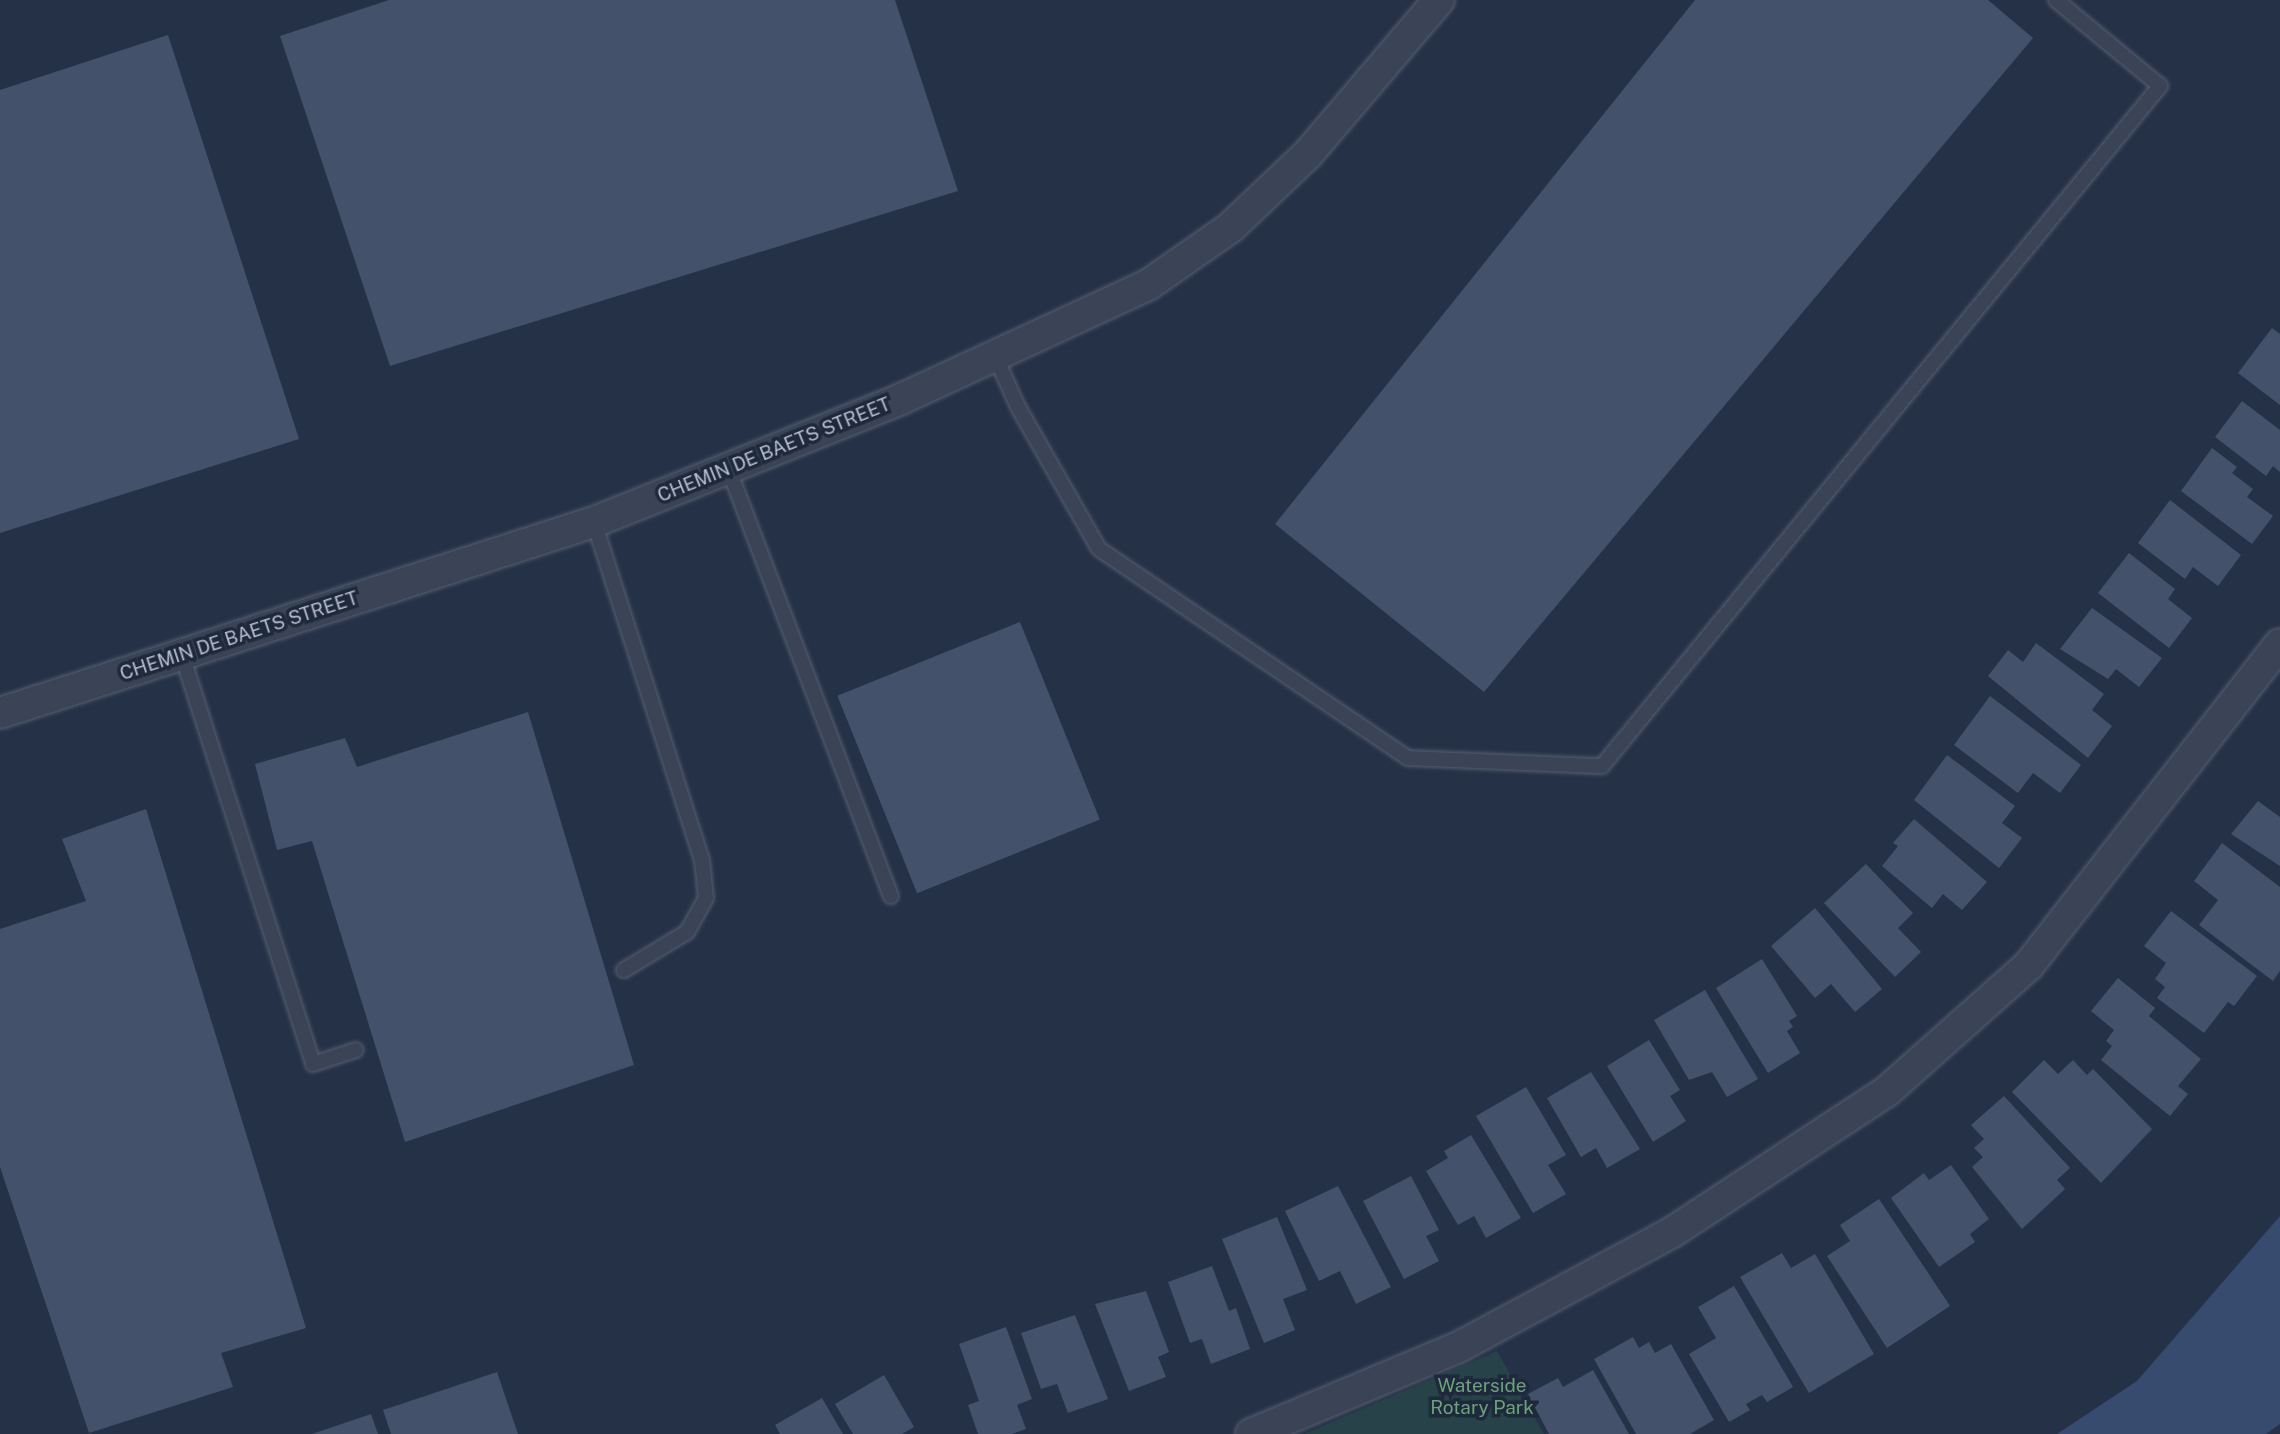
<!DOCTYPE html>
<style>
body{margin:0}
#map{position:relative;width:2280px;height:1434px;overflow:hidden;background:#253147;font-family:"Public Sans",sans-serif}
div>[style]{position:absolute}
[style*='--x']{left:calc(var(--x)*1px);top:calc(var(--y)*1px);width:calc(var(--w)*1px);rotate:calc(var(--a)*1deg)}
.green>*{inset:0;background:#274248}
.water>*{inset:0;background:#374b6f}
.building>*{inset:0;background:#43516a;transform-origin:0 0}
.roads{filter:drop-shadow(0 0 2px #555f71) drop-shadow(0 0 2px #555f71)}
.lane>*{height:14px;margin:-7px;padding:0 7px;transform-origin:7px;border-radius:7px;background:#3a4456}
.street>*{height:30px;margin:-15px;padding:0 15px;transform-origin:15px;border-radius:15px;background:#3a4456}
span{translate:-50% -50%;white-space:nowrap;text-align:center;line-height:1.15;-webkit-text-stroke:7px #1e293c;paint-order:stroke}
.street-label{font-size:19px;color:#b8bfcf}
.park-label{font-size:19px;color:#6da27c}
</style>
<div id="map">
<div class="green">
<i style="clip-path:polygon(1497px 1351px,1544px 1434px,1304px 1434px)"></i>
</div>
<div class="water">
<i style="clip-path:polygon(2280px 1216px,2280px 1424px,2266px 1434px,2057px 1434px,2137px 1381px)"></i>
</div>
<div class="building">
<i style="clip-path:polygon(389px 0,895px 0,958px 191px,390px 366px,280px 36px)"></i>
<i style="clip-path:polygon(1695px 0,1988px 0,2033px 38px,1484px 692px,1275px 524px)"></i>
<i style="clip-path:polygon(168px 35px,299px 439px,0 533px,0 90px)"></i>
<i style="clip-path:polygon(2272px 328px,2280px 334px,2280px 405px,2238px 373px)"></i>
<i style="clip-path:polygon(2242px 401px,2280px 430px,2280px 472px,2273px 466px,2266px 476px,2215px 437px)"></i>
<i style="clip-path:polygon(2212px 448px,2237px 467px,2232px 473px,2253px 489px,2247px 497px,2273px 516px,2252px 544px,2181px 491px)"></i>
<i style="clip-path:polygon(2170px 500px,2241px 555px,2218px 586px,2193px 567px,2185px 579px,2138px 543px)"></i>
<i style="clip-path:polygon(2129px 553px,2175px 589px,2168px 599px,2192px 618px,2169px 648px,2098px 593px)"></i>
<i style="clip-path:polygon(2092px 608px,2162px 658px,2139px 687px,2116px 669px,2108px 679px,2060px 649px)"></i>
<i style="left:1020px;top:622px;width:213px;height:197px;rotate:68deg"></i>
<i style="clip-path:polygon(2036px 643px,2104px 694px,2092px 710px,2112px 726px,2088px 758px,1988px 676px,2008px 650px,2023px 662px)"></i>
<i style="clip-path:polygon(1990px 696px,2081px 765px,2060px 793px,2033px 773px,2018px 793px,1954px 745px)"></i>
<i style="clip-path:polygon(528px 712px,634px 1065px,405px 1142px,312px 841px,277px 850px,255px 764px,345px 738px,357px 767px)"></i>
<i style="clip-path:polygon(1947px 755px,2015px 806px,2002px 823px,2022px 838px,1999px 868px,1914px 800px)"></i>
<i style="clip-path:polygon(2258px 801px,2280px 817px,2280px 866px,2231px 834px)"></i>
<i style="clip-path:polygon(146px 809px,306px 1328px,221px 1353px,233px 1387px,89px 1433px,0 1167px,0 929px,86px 901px,62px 839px)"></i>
<i style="clip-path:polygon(1914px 819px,1987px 882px,1962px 910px,1943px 894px,1932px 908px,1882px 866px,1898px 846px,1893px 843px)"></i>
<i style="clip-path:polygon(2222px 843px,2280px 887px,2280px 971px,2273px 981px,2199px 925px,2218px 900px,2194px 881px)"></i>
<i style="clip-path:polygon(1866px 864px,1913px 913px,1898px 928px,1921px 952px,1895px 977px,1824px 903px)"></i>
<i style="clip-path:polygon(1815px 908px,1882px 989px,1855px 1012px,1831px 984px,1815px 998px,1771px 946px)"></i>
<i style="clip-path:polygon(2171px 911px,2257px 976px,2234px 1006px,2228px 1002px,2204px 1033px,2157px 998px,2165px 987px,2155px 979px,2166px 963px,2144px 946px)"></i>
<i style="clip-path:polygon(1762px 959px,1797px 1016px,1789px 1021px,1793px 1027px,1787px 1031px,1800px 1053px,1768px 1073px,1716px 988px)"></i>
<i style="clip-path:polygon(2118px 978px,2155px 1008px,2149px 1016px,2201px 1059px,2178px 1086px,2188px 1094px,2170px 1116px,2101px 1060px,2112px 1046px,2106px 1041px,2114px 1030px,2091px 1011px)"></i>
<i style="clip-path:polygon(1705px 990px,1758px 1079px,1727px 1097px,1712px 1072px,1689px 1080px,1654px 1020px)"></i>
<i style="clip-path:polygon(1649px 1040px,1680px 1090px,1670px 1096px,1686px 1121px,1653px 1142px,1607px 1066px)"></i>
<i style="clip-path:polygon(2044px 1060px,2058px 1074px,2073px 1060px,2087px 1075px,2093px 1069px,2152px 1129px,2101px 1183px,2012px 1092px)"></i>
<i style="clip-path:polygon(1591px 1072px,1640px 1149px,1607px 1168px,1596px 1148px,1581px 1157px,1547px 1098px)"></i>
<i style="clip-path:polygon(1526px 1087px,1566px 1155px,1548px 1165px,1566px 1194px,1533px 1213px,1476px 1116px)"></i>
<i style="clip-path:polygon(2004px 1096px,2070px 1168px,2057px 1180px,2065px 1189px,2022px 1229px,1972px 1167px,1983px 1157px,1974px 1148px,1984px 1139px,1971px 1125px)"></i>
<i style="clip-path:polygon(1471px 1135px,1521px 1218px,1486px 1238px,1474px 1216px,1458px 1225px,1426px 1171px,1448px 1158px,1444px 1151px)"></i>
<i style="clip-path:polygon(1951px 1165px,1989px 1219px,1970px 1234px,1975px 1242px,1939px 1267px,1891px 1198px,1924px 1173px,1929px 1180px)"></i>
<i style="clip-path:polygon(1411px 1176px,1439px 1230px,1426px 1236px,1439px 1261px,1404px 1279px,1363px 1201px)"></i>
<i style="clip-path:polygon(1338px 1186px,1391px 1287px,1356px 1304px,1340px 1271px,1319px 1281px,1285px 1211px)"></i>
<i style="clip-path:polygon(1879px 1199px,1950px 1306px,1887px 1348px,1827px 1256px,1850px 1241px,1840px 1225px)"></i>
<i style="clip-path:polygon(1277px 1217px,1307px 1290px,1283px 1299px,1295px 1330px,1264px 1343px,1222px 1239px)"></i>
<i style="clip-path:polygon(1782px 1253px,1791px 1268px,1815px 1254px,1874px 1354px,1809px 1393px,1740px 1277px)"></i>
<i style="clip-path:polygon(1212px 1266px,1229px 1311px,1236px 1308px,1250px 1349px,1211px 1364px,1202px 1339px,1190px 1343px,1168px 1282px)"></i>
<i style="clip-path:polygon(1734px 1286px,1793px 1387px,1767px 1402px,1762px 1395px,1746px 1404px,1750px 1410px,1729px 1422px,1689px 1354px,1716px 1338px,1698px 1307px)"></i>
<i style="clip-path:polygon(1146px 1291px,1169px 1352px,1158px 1357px,1166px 1377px,1129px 1391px,1095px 1304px)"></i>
<i style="clip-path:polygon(1075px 1315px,1108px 1399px,1068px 1413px,1057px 1384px,1041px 1389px,1021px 1333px)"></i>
<i style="clip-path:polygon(1006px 1327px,1032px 1399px,1017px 1405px,1026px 1429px,1012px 1434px,978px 1434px,968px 1405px,979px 1401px,959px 1344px)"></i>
<i style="clip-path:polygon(1633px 1337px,1639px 1348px,1649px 1342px,1655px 1353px,1671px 1344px,1714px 1420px,1690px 1434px,1636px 1434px,1594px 1359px)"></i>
<i style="clip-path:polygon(1593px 1370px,1629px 1434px,1549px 1434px,1528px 1394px,1558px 1378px,1563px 1387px)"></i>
<i style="clip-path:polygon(497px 1372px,518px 1434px,391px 1434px,383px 1410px)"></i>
<i style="clip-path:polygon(884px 1375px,914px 1427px,902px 1434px,853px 1434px,835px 1404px)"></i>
<i style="clip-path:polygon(822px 1398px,843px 1434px,780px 1434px,775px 1425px)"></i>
<i style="clip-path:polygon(371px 1414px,378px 1434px,312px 1434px)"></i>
</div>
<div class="roads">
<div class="lane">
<i style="--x:996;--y:358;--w:54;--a:65.8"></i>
<i style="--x:1018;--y:407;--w:163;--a:60.3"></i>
<i style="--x:1099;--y:549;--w:373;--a:34.1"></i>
<i style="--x:1408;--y:758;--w:194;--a:2.4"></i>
<i style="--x:1602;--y:766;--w:880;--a:-50.63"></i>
<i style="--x:2160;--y:86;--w:135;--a:-140.4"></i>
<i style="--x:729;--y:470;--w:456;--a:69.2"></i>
<i style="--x:594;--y:522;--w:355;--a:72.3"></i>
<i style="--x:702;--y:860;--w:38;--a:84"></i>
<i style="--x:706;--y:898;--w:39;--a:119"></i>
<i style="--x:687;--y:932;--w:74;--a:148.9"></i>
<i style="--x:182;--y:655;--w:429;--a:72.2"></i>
<i style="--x:313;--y:1064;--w:45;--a:-18"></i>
</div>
<div class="street">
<i style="--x:0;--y:713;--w:624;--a:-17.83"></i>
<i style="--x:594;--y:522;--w:331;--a:-21.8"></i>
<i style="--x:901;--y:399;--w:272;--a:-24.8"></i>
<i style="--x:1148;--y:285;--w:101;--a:-34.9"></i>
<i style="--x:1231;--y:227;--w:105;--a:-43.5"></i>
<i style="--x:1307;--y:155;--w:204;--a:-49.6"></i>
<i style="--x:1251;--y:1434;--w:225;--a:-22.7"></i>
<i style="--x:1459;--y:1347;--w:241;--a:-28.3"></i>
<i style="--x:1671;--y:1233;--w:257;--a:-33.3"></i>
<i style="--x:1886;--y:1092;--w:191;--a:-41.6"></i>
<i style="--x:2029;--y:965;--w:407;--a:-52"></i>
</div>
</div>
<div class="street-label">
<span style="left:774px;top:450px;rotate:-22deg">CHEMIN DE BAETS STREET</span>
<span style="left:239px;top:636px;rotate:-18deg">CHEMIN DE BAETS STREET</span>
</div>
<div class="park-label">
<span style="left:1482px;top:1397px">Waterside<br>Rotary Park</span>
</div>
</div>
